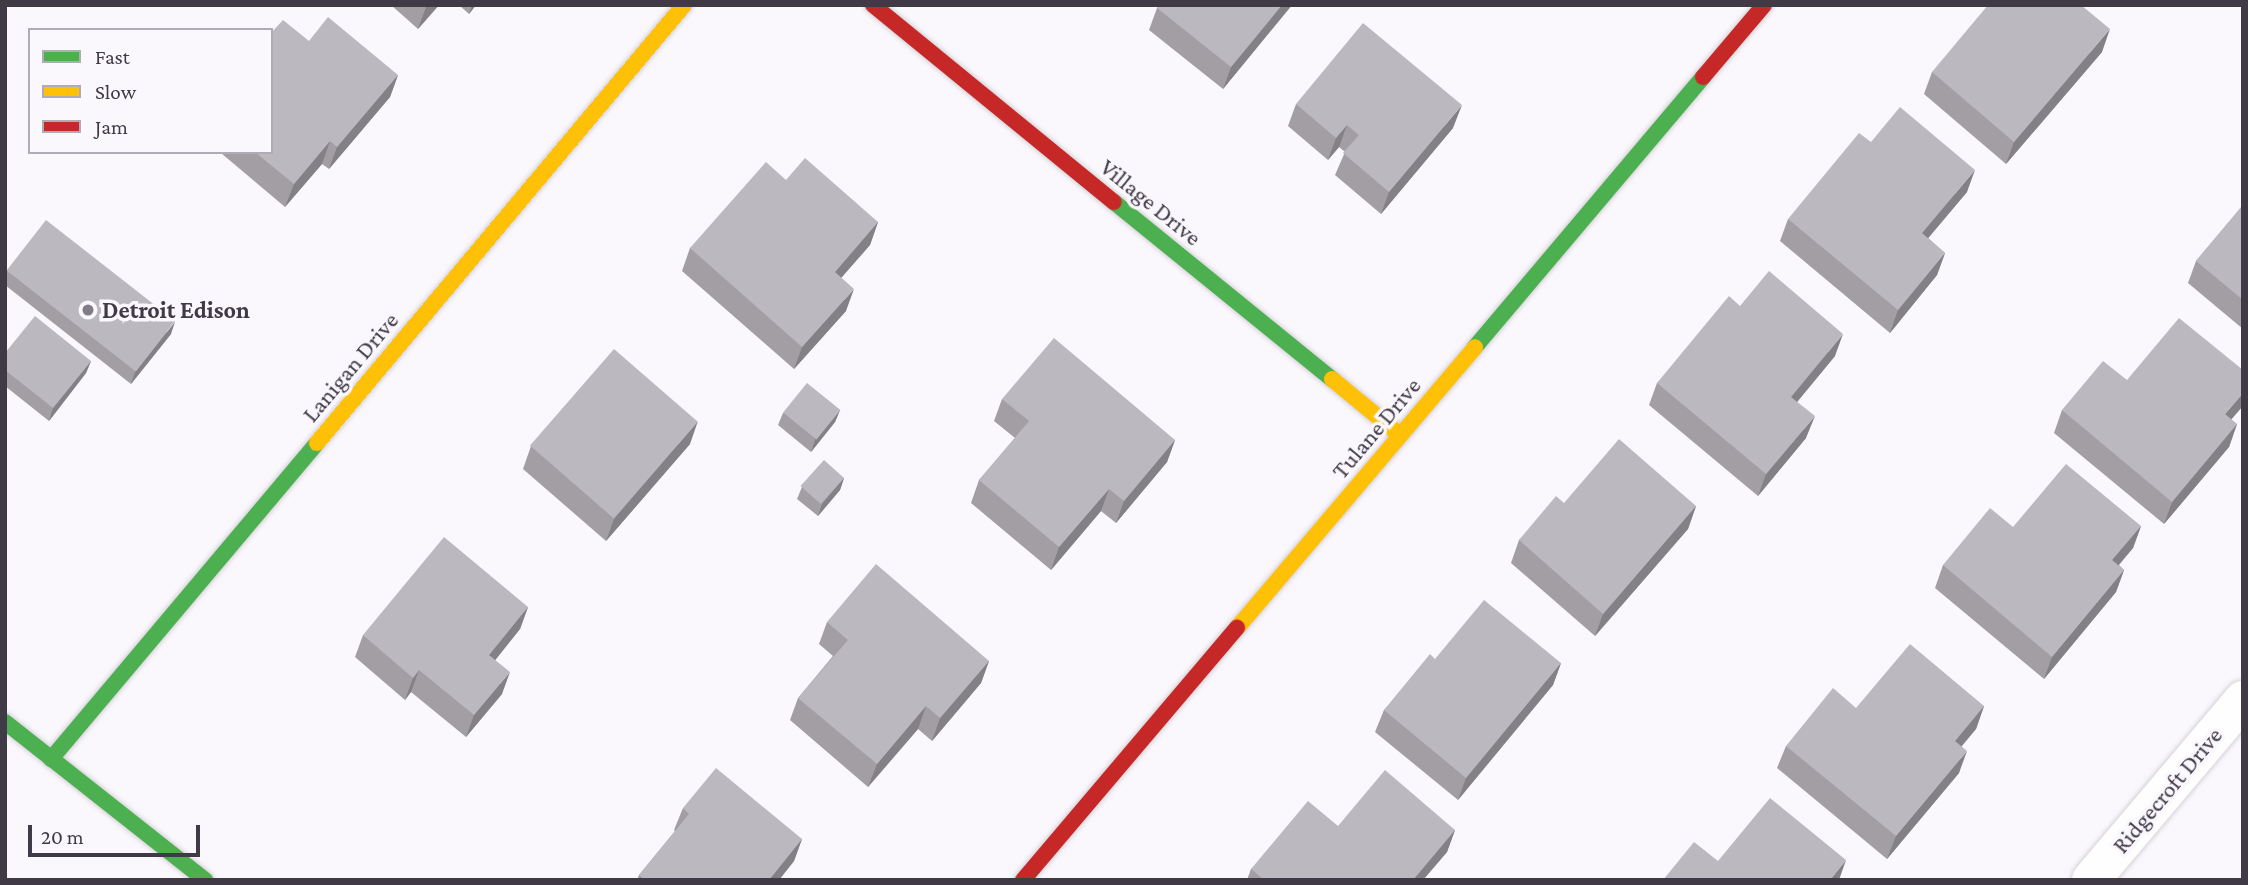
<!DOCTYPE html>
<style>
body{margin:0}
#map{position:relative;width:2248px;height:885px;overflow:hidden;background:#faf8fc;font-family:"Crimson Pro",serif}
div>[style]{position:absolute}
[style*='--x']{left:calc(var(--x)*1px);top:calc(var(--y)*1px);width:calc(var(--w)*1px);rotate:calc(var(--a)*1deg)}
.roads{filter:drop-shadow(0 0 2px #d5d1d8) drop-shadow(0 0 2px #d5d1d8)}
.street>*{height:38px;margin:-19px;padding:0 19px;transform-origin:19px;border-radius:19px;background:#fefeff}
.fast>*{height:16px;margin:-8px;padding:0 8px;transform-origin:8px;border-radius:8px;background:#4caf50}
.slow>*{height:16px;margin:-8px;padding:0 8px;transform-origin:8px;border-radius:8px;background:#ffc107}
.jam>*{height:16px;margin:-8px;padding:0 8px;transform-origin:8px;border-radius:8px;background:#c62828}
.wall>*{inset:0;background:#a29ea4}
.shaded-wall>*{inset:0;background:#848186}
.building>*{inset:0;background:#bcb8bf;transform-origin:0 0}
.dots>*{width:19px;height:19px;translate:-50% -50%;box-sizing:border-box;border:4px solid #faf7fd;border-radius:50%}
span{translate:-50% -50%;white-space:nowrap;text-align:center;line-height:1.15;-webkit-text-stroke:7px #faf7fd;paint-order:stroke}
.street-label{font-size:24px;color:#403a46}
.poi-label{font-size:24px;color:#403a46;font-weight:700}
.left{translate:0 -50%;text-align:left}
.frame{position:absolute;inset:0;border:7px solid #403a46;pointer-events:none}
.legend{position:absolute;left:28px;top:28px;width:245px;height:126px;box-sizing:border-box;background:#faf7fd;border:2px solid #b0abb4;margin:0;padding:9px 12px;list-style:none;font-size:21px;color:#403a46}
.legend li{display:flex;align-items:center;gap:14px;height:35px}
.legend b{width:35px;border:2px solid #b0abb4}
.scale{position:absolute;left:28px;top:825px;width:172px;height:32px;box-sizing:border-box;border:4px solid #403a46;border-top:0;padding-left:9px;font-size:21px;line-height:24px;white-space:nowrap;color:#403a46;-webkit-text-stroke:5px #faf7fd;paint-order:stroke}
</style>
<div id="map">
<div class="roads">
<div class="street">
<i style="--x:2091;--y:880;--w:236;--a:-49.8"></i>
</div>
<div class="fast">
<i style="--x:1114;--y:202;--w:281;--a:39.1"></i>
<i style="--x:1475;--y:347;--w:353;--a:-49.8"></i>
<i style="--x:5;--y:722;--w:255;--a:38.3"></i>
<i style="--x:51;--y:759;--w:413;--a:-49.9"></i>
</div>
<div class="slow">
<i style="--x:1332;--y:379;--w:88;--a:39.5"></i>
<i style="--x:317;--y:443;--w:571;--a:-50.04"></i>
<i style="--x:1237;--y:628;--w:368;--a:-49.7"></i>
</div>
<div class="jam">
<i style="--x:873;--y:5;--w:311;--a:39.3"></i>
<i style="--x:1703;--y:77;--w:94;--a:-49.7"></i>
<i style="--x:1023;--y:880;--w:331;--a:-49.7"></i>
</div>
</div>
<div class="wall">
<i style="clip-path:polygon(391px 5px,439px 5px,418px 29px)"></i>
<i style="clip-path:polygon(459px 5px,476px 5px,469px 14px)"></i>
<i style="clip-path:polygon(1159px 5px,1292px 5px,1223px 89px,1149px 30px,1157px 8px)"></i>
<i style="clip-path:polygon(2102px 52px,2006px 164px,1924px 94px,1932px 72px)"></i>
<i style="clip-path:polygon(398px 75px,390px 97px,329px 169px,322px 164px,285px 207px,221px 153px,222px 152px,271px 152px)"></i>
<i style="clip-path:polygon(1296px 104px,1453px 128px,1381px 214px,1335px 175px,1345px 152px,1339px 147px,1328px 160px,1288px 126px)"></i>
<i style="clip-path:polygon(786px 180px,878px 222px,870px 245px,841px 278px,846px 311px,794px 369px,682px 271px,690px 248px)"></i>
<i style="clip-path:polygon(1967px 192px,1928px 238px,1945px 253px,1937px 275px,1890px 333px,1780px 241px,1788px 219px)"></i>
<i style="clip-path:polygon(2243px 205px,2243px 329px,2188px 283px,2196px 261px)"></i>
<i style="clip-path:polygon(6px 270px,171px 334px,131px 384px,5px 285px)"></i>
<i style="clip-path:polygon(1740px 306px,1835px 356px,1797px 402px,1806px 438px,1758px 496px,1649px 405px,1657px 383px)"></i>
<i style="clip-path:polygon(5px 353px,91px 361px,86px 373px,49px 421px,5px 386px)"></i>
<i style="clip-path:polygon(2127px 380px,2231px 420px,2237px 424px,2229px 447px,2164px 524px,2054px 433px,2062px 410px)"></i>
<i style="clip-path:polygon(1002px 399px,1175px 440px,1167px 462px,1116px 523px,1101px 511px,1051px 570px,971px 503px,979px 480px,1015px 438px,994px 421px)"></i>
<i style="clip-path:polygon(840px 410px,835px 422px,811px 452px,778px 425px,783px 413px)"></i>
<i style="clip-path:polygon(690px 444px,606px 541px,523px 469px,531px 446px)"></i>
<i style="clip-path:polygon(844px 478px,840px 490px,818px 516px,797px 499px,802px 487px)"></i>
<i style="clip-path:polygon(1564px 503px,1696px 506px,1688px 529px,1595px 636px,1511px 563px,1519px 540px)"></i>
<i style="clip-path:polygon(2141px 526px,2133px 548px,2119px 565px,2124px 570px,2116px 592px,2044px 679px,1935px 588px,1943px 565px)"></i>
<i style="clip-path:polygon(528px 607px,520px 629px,495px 660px,502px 694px,466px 737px,411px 692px,405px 700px,355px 657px,363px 635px)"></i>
<i style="clip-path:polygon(827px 622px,989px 661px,981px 683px,932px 741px,918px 729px,868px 787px,790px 720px,798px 698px,833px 656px,819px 644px)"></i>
<i style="clip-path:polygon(1435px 659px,1561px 663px,1553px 685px,1458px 800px,1375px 732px,1384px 710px)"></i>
<i style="clip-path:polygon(1984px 706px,1976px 729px,1962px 746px,1959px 773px,1887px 859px,1777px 768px,1786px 746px,1856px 708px)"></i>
<i style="clip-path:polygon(683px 808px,802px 839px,794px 861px,779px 880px,637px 880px,639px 875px,675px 831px,674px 830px)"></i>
<i style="clip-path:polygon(1338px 826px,1455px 830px,1447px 852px,1423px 880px,1247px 880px,1251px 869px)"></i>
</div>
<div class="shaded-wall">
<i style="clip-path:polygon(428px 5px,439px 5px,418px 29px,426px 7px)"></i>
<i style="clip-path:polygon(472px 5px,476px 5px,469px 14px)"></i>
<i style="clip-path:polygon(1282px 5px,1292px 5px,1223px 89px,1231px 67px)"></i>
<i style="clip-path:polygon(2110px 29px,2102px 52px,2006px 164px,2014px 142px)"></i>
<i style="clip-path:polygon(398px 75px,390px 97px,329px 169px,337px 147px)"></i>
<i style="clip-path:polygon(1462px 105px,1453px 128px,1381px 214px,1389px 192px)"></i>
<i style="clip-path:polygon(1347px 125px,1339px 147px,1328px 160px,1336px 138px)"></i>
<i style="clip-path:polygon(330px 141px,322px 164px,285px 207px,294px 184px)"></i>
<i style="clip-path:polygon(1975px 170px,1967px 192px,1914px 255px,1922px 233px)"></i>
<i style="clip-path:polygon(878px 222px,870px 245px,827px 294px,835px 272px)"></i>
<i style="clip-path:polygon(1945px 253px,1937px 275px,1890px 333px,1898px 310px)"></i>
<i style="clip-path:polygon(854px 289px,846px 311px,794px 369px,802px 347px)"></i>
<i style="clip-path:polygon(175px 322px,171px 334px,131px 384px,135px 372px)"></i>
<i style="clip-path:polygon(1843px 334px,1835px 356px,1783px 419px,1791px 397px)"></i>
<i style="clip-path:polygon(91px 361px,86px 373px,49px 421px,53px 408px)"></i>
<i style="clip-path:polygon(2243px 393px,2243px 406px,2217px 436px,2225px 414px)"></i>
<i style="clip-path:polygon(840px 410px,835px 422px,811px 452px,815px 440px)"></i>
<i style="clip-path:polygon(1815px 416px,1806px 438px,1758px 496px,1766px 474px)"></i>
<i style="clip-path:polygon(698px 421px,690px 444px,606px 541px,614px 519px)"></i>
<i style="clip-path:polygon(2237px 424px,2229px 447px,2164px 524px,2172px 502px)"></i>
<i style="clip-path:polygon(1175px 440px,1167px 462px,1116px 523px,1124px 501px)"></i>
<i style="clip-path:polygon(844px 478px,840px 490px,818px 516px,822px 504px)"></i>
<i style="clip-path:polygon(1109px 489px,1101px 511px,1051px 570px,1059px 547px)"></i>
<i style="clip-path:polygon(1696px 506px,1688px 529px,1595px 636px,1603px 614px)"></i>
<i style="clip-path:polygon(2141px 526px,2133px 548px,2104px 582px,2112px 560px)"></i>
<i style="clip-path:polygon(2124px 570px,2116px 592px,2044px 679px,2052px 657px)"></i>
<i style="clip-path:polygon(528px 607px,520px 629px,481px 678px,489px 655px)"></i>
<i style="clip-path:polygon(989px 661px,981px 683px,932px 741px,940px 718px)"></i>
<i style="clip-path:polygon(1561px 663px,1553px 685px,1458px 800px,1466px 778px)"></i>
<i style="clip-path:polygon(419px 670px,411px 692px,405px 700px,413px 678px)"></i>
<i style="clip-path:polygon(510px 672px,502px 694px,466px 737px,474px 715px)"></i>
<i style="clip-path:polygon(926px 706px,918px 729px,868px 787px,877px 764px)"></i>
<i style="clip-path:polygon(1984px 706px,1976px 729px,1947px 763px,1955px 741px)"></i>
<i style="clip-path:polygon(1967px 751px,1959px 773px,1887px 859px,1896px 836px)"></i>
<i style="clip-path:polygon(1455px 830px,1447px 852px,1423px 880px,1413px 880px)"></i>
<i style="clip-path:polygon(802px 839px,794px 861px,779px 880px,769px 880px)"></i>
<i style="clip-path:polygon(1846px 860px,1839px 880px,1830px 880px)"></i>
</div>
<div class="building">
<i style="clip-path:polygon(1159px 5px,1282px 5px,1231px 67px,1157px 8px)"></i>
<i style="clip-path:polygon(1988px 5px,2081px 5px,2110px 29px,2014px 142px,1932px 72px)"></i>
<i style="clip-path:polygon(328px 17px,398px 75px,337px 147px,330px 141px,294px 184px,255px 152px,271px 152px,271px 33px,283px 20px,309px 41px)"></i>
<i style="clip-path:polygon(1363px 23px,1462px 105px,1389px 192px,1343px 153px,1359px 135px,1347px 125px,1336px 138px,1296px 104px)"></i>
<i style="clip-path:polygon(1900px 107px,1975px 170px,1922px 233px,1945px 253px,1898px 310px,1788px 219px,1859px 133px,1871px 142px)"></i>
<i style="clip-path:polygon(805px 158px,878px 222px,835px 272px,854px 289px,802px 347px,690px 248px,766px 162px,786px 180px)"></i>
<i style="clip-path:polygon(2243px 205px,2243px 300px,2196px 261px)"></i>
<i style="left:46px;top:220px;width:164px;height:64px;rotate:38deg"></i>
<i style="clip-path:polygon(1769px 271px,1843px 334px,1791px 397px,1815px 416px,1766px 474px,1657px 383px,1729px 296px,1740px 306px)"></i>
<i style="clip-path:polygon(35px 316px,91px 361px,53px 408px,5px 370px,5px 353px)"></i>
<i style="clip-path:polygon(2179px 318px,2243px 370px,2243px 393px,2225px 414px,2237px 424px,2172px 502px,2062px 410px,2103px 361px,2127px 380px)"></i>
<i style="clip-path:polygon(1054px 338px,1175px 440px,1124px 501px,1109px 489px,1059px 547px,979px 480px,1029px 421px,1002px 399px)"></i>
<i style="left:614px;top:349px;width:111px;height:128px;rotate:41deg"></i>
<i style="left:807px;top:383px;width:43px;height:38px;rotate:39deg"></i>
<i style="clip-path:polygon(1619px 439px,1696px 506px,1603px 614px,1519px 540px,1556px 496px,1564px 503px)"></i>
<i style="left:824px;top:460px;width:27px;height:35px;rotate:42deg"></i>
<i style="clip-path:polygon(2066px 464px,2141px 526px,2112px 560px,2124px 570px,2052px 657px,1943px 565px,1990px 508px,2013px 527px)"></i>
<i style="clip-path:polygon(444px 537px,528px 607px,489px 655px,510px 672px,474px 715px,419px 670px,413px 678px,363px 635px)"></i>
<i style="clip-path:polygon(876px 564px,989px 661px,940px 718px,926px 706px,877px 764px,798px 698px,848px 640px,827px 622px)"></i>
<i style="clip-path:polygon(1484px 600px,1561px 663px,1466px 778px,1384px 710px,1430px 654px,1435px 659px)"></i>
<i style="clip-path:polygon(1910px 644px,1984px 706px,1955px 741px,1967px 751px,1896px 836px,1786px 746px,1833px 688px,1856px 708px)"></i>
<i style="clip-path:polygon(716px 768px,802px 839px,769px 880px,645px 880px,639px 875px,689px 814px,683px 808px)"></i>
<i style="clip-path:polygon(1385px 770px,1455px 830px,1413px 880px,1264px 880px,1251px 869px,1308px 801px,1338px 826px)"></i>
<i style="clip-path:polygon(1770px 798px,1846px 860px,1830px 880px,1663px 880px,1694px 842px,1718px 861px)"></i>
</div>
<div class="dots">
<i style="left:88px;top:310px;background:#817c86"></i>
</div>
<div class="street-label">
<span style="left:1151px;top:202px;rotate:39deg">Village Drive</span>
<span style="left:350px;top:367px;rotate:-50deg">Lanigan Drive</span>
<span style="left:1376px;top:428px;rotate:-50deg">Tulane Drive</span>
<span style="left:2167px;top:790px;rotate:-50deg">Ridgecroft Drive</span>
</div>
<div class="poi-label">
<span class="left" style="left:102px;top:310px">Detroit Edison</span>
</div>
<div class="frame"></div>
<ul class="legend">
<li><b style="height:9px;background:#4caf50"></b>Fast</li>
<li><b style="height:9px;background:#ffc107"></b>Slow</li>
<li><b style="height:9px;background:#c62828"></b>Jam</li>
</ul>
<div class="scale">20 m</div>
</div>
